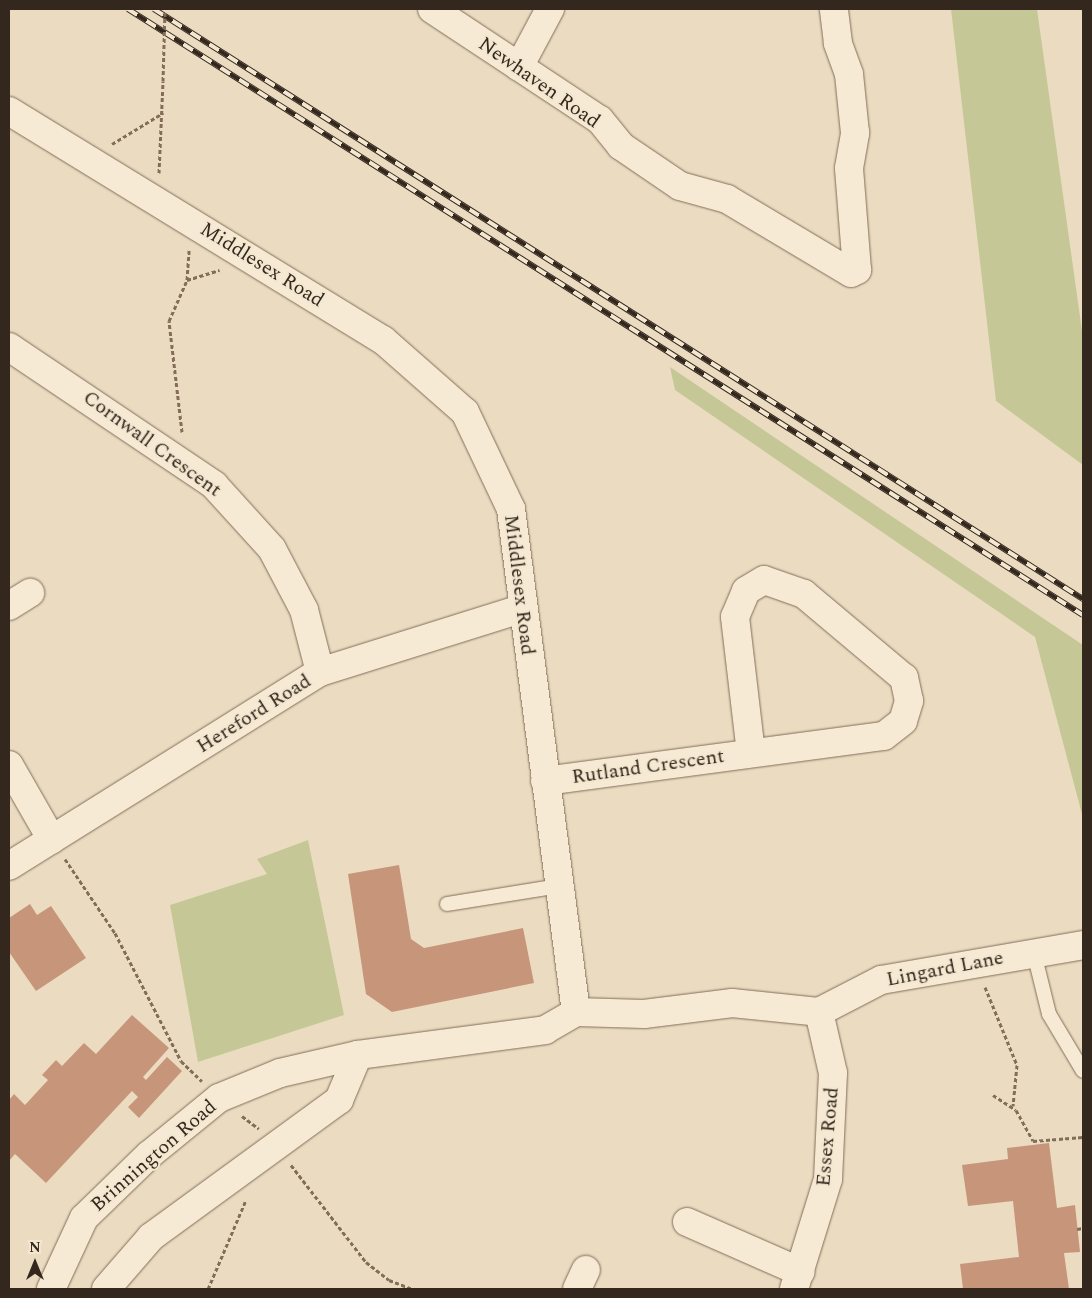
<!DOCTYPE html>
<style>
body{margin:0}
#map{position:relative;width:1092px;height:1298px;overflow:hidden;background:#ebdcc1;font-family:Spectral,serif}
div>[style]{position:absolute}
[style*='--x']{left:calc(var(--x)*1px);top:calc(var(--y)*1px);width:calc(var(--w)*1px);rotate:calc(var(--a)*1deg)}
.green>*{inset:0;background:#c5c896}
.building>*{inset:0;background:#c79579}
.path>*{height:3px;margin-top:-1.5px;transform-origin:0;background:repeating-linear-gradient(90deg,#836d5a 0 4px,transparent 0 6.5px)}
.roads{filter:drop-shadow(0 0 1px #836d5a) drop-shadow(0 0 1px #836d5a)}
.service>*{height:14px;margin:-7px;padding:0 7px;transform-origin:7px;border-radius:7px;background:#f6ead4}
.minor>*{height:28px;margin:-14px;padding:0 14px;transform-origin:14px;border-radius:14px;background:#f6ead4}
.tertiary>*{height:28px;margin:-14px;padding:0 14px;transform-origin:14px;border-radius:14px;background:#f6ead4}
.rail>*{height:5.5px;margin-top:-2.75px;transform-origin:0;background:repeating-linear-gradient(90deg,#f3e7d0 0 11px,#34271d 0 22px);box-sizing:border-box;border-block:1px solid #34271d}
.path-bridge>*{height:3px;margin-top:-1.5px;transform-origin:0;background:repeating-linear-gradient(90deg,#836d5a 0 4px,transparent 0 6.5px)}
span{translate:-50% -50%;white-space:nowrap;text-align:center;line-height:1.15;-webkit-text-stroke:4px #f3e7d0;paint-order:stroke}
.street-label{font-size:20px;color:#34271d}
.frame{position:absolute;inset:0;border:10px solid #34271d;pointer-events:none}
.north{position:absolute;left:10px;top:1238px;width:50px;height:50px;-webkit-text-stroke:4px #f3e7d0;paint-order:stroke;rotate:0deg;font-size:14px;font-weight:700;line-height:20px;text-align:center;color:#34271d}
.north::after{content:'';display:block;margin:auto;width:18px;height:22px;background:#34271d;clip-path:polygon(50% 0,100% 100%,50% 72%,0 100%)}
</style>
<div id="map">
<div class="green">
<i style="clip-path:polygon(951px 9px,1037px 9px,1083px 338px,1083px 465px,996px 401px)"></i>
<i style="clip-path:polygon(670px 367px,1083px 645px,1083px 818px,1035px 637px,675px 390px)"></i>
<i style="clip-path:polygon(308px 840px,344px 1015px,198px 1062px,170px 905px,267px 874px,257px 859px)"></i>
</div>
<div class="building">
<i style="clip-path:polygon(399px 865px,411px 939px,424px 948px,523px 928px,534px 983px,392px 1012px,366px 994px,348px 874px)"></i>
<i style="clip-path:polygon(30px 904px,37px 915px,51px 906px,86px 958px,36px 991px,9px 952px,9px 918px)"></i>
<i style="clip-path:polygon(132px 1015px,169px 1048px,143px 1077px,146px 1080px,167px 1057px,182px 1071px,139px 1118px,128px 1107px,138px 1097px,132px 1091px,46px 1183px,15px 1154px,9px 1161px,9px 1100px,14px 1094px,25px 1105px,48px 1080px,42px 1075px,56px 1060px,62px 1066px,84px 1043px,96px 1054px)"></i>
<i style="clip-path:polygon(1049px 1143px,1057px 1208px,1075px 1205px,1080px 1252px,1064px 1253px,1069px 1289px,963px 1289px,960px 1264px,1019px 1257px,1013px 1201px,968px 1206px,962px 1165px,1008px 1159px,1007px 1148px)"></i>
</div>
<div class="path">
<i style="--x:112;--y:144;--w:60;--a:-31.3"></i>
<i style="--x:159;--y:173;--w:92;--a:-87.5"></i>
<i style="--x:187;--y:280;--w:34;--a:-17"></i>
<i style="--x:182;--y:432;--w:112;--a:-96.7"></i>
<i style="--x:169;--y:321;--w:45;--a:-66.3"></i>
<i style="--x:187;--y:280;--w:30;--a:-86"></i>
<i style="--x:65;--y:859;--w:89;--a:56"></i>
<i style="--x:115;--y:933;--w:144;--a:62.7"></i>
<i style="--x:181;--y:1061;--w:29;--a:44"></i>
<i style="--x:985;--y:987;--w:84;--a:67.7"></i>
<i style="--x:1017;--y:1065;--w:41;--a:95.6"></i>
<i style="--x:993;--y:1095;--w:27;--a:33"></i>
<i style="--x:1016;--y:1110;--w:35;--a:61"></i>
<i style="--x:1033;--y:1141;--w:50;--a:-4.6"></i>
<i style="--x:242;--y:1116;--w:21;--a:37"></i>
<i style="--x:291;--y:1165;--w:123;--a:52.3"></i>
<i style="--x:366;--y:1262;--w:29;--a:38"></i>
<i style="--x:389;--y:1280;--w:25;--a:21"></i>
<i style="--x:1077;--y:1229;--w:6;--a:-9"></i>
<i style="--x:208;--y:1289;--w:97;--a:-66.9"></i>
</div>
<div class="roads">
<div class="service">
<i style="--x:447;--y:904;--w:113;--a:-9.1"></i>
<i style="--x:1034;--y:953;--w:63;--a:76.2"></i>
<i style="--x:1049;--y:1014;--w:66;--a:59.2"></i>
</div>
<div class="minor">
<i style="--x:432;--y:9;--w:201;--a:33.5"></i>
<i style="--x:600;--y:120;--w:33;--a:51"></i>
<i style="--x:621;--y:146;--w:71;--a:34.1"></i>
<i style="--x:680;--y:186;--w:49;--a:15.5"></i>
<i style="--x:727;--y:199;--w:144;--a:30.8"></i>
<i style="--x:851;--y:273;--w:7;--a:-27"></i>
<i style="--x:857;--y:270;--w:102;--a:-94.5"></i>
<i style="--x:849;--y:168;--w:36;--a:-80"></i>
<i style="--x:855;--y:133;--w:59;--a:-95.8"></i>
<i style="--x:849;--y:74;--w:33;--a:-110"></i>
<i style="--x:838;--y:43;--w:34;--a:-97"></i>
<i style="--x:519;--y:67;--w:66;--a:-61.9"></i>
<i style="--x:9;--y:111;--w:439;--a:31.5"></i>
<i style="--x:383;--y:340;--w:109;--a:41.3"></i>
<i style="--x:465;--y:412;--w:107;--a:64.6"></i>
<i style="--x:511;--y:509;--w:507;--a:82.64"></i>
<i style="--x:9;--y:347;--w:247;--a:33.9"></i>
<i style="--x:214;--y:485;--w:86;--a:47.8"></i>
<i style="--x:272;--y:549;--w:69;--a:62.3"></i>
<i style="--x:304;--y:610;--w:64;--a:75.5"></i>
<i style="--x:9;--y:606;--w:25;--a:-32"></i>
<i style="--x:9;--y:765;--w:86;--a:60.2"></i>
<i style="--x:545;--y:781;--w:342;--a:-7.6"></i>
<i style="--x:884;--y:736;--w:24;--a:-38"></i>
<i style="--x:903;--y:721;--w:21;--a:-73"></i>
<i style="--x:909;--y:701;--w:24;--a:-102"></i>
<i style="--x:904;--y:678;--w:131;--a:-140"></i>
<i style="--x:804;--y:594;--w:42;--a:-160.7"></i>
<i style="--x:764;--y:580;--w:21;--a:149"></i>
<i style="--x:746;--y:591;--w:28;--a:113"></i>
<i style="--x:735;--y:617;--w:137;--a:83.3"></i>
<i style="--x:9;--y:866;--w:367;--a:-32"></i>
<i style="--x:320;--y:672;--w:211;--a:-17.4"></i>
<i style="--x:687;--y:1222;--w:124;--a:23.7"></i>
<i style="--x:106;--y:1289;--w:69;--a:-49.1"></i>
<i style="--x:151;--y:1237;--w:233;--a:-36.1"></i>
<i style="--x:339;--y:1100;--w:49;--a:-67.1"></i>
<i style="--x:577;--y:1289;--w:21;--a:-65"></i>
<i style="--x:794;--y:1289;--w:115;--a:-72.8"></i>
<i style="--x:828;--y:1179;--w:106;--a:-87.3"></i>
<i style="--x:833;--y:1073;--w:63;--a:-102.9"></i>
</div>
<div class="tertiary">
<i style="--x:51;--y:1289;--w:78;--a:-65.1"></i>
<i style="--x:84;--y:1218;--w:91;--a:-44.1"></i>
<i style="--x:149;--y:1155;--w:90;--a:-39.2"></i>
<i style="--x:219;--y:1098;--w:66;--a:-22.3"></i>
<i style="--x:280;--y:1073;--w:80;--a:-13"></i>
<i style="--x:358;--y:1055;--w:189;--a:-7.6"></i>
<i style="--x:545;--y:1030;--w:36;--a:-30"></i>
<i style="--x:576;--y:1012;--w:68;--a:1.7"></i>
<i style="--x:644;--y:1014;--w:89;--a:-7.1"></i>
<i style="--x:732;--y:1003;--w:87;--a:5.9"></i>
<i style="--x:819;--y:1012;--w:70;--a:-27.3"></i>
<i style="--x:881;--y:980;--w:205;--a:-9.8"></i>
</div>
</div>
<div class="rail">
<i style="--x:128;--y:9;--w:1131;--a:32.4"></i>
<i style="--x:154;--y:9;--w:1101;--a:32.42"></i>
</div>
<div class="path-bridge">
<i style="--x:163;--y:81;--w:72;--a:-88.4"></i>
</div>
<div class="street-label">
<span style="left:539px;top:83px;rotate:35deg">Newhaven Road</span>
<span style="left:262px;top:265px;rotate:32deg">Middlesex Road</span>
<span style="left:152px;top:444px;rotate:36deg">Cornwall Crescent</span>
<span style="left:519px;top:585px;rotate:83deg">Middlesex Road</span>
<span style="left:254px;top:714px;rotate:-32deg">Hereford Road</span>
<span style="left:648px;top:767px;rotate:-8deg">Rutland Crescent</span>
<span style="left:945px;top:969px;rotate:-11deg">Lingard Lane</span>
<span style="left:828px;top:1137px;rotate:-85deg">Essex Road</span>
<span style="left:154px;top:1156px;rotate:-41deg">Brinnington Road</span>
</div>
<div class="frame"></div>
<div class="north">N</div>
</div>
